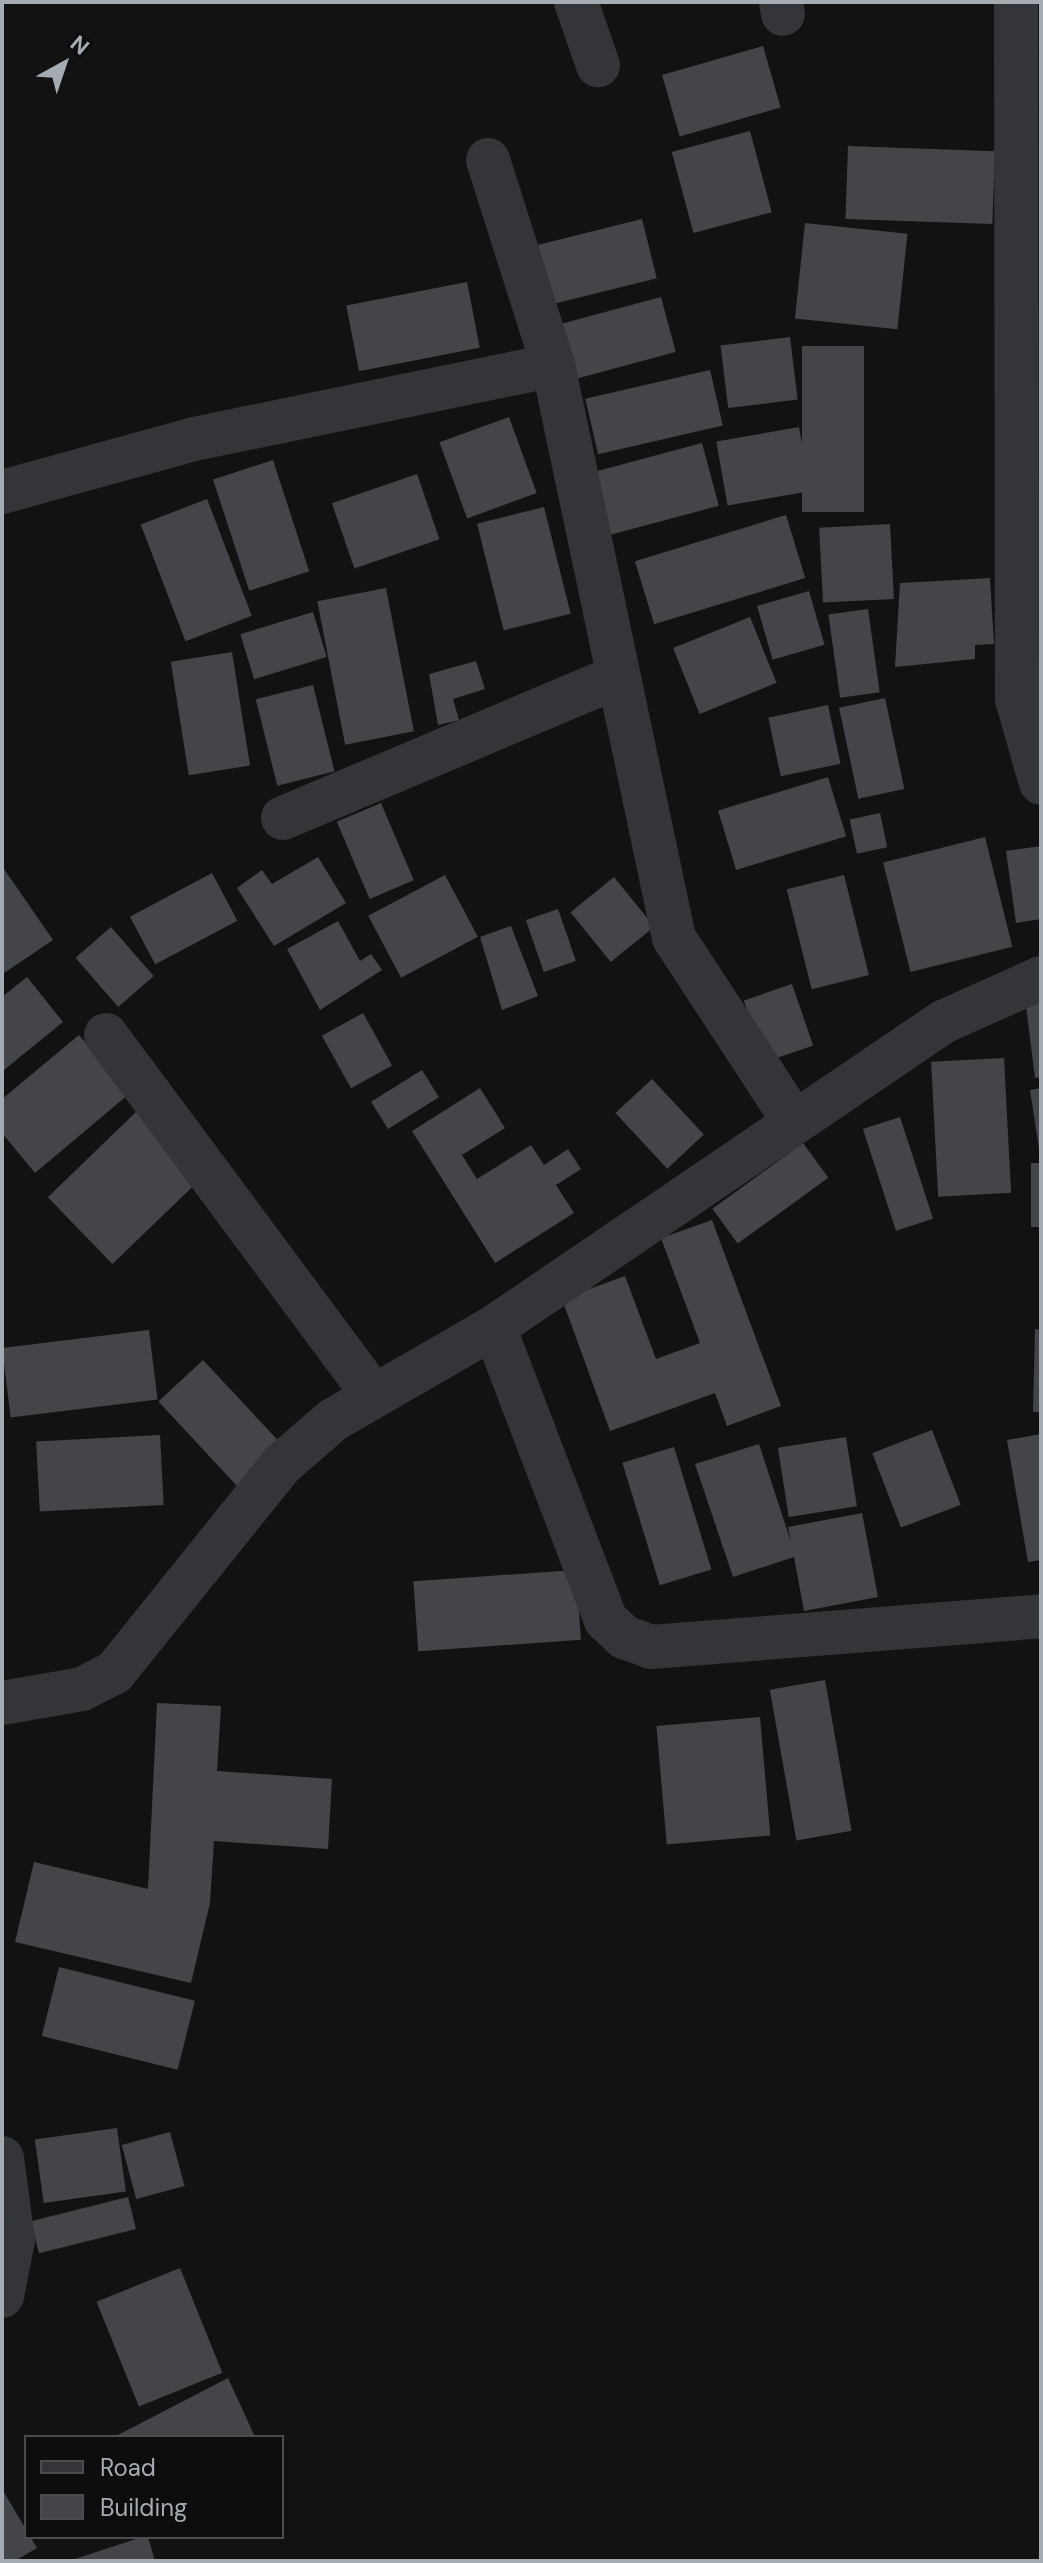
<!DOCTYPE html>
<style>
body{margin:0}
#map{position:relative;width:1043px;height:2563px;overflow:hidden;background:#121213;font-family:"DM Sans",sans-serif}
div>[style]{position:absolute}
[style*='--x']{left:calc(var(--x)*1px);top:calc(var(--y)*1px);width:calc(var(--w)*1px);rotate:calc(var(--a)*1deg)}
.building>*{inset:0;background:#444549;transform-origin:0 0}
.minor>*{height:44px;margin:-22px;padding:0 22px;transform-origin:22px;border-radius:22px;background:#333538}
span{translate:-50% -50%;white-space:nowrap;text-align:center;line-height:1.15;-webkit-text-stroke:6px #0d0d0e;paint-order:stroke}
.frame{position:absolute;inset:0;border:4px solid #a5abb3;pointer-events:none}
.legend{position:absolute;left:24px;top:2435px;width:260px;height:104px;box-sizing:border-box;background:#0d0d0e;border:2px solid #4a4c50;margin:0;padding:10px 14px;list-style:none;font-size:24px;color:#a5abb3}
.legend li{display:flex;align-items:center;gap:16px;height:40px}
.legend b{width:40px;border:2px solid #4a4c50}
.north{position:absolute;left:24px;top:24px;width:80px;height:80px;-webkit-text-stroke:6px #0d0d0e;paint-order:stroke;rotate:40deg;font-size:22px;font-weight:700;line-height:32px;text-align:center;color:#a5abb3}
.north::after{content:'';display:block;margin:auto;width:28px;height:36px;background:#a5abb3;clip-path:polygon(50% 0,100% 100%,50% 72%,0 100%)}
</style>
<div id="map">
<div class="building">
<i style="left:763px;top:46px;width:64px;height:105px;rotate:74deg"></i>
<i style="left:750px;top:131px;width:84px;height:81px;rotate:75deg"></i>
<i style="left:848px;top:146px;width:147px;height:73px;rotate:2deg"></i>
<i style="left:642px;top:219px;width:61px;height:113px;rotate:76deg"></i>
<i style="left:805px;top:223px;width:103px;height:96px;rotate:6deg"></i>
<i style="left:467px;top:282px;width:67px;height:123px;rotate:79deg"></i>
<i style="left:661px;top:297px;width:57px;height:105px;rotate:75deg"></i>
<i style="left:790px;top:337px;width:63px;height:70px;rotate:83deg"></i>
<i style="left:802px;top:346px;width:62px;height:166px"></i>
<i style="left:710px;top:370px;width:57px;height:128px;rotate:77deg"></i>
<i style="left:509px;top:417px;width:81px;height:74px;rotate:70deg"></i>
<i style="left:799px;top:427px;width:65px;height:84px;rotate:80deg"></i>
<i style="left:702px;top:443px;width:65px;height:113px;rotate:75deg"></i>
<i style="left:273px;top:460px;width:117px;height:63px;rotate:72deg"></i>
<i style="left:417px;top:474px;width:69px;height:90px;rotate:71deg"></i>
<i style="left:207px;top:499px;width:125px;height:71px;rotate:69deg"></i>
<i style="left:544px;top:507px;width:110px;height:69px;rotate:76deg"></i>
<i style="left:786px;top:515px;width:66px;height:158px;rotate:73deg"></i>
<i style="left:890px;top:524px;width:75px;height:71px;rotate:87deg"></i>
<i style="clip-path:polygon(990px 578px,994px 644px,975px 645px,975px 659px,895px 667px,900px 583px)"></i>
<i style="left:386px;top:588px;width:146px;height:70px;rotate:79deg"></i>
<i style="left:809px;top:591px;width:56px;height:54px;rotate:74deg"></i>
<i style="left:868px;top:609px;width:84px;height:40px;rotate:82deg"></i>
<i style="left:313px;top:612px;width:47px;height:76px;rotate:73deg"></i>
<i style="left:750px;top:617px;width:71px;height:83px;rotate:68deg"></i>
<i style="left:232px;top:652px;width:115px;height:62px;rotate:81deg"></i>
<i style="clip-path:polygon(476px 661px,485px 689px,453px 699px,459px 720px,438px 725px,429px 674px)"></i>
<i style="left:313px;top:685px;width:89px;height:59px;rotate:76deg"></i>
<i style="left:885px;top:698px;width:93px;height:47px;rotate:78deg"></i>
<i style="left:828px;top:705px;width:60px;height:61px;rotate:78deg"></i>
<i style="left:828px;top:777px;width:62px;height:115px;rotate:73deg"></i>
<i style="left:381px;top:803px;width:84px;height:48px;rotate:67deg"></i>
<i style="left:880px;top:813px;width:35px;height:31px;rotate:78deg"></i>
<i style="left:985px;top:837px;width:113px;height:105px;rotate:76deg"></i>
<i style="clip-path:polygon(1041px 846px,1041px 919px,1016px 923px,1006px 851px)"></i>
<i style="clip-path:polygon(318px 857px,346px 903px,274px 946px,237px 888px,262px 870px,272px 884px)"></i>
<i style="clip-path:polygon(2px 866px,53px 940px,4px 973px,2px 970px)"></i>
<i style="left:212px;top:873px;width:54px;height:93px;rotate:62deg"></i>
<i style="left:445px;top:875px;width:70px;height:87px;rotate:62deg"></i>
<i style="left:844px;top:875px;width:103px;height:59px;rotate:76deg"></i>
<i style="left:614px;top:877px;width:64px;height:56px;rotate:51deg"></i>
<i style="left:558px;top:909px;width:55px;height:34px;rotate:71deg"></i>
<i style="clip-path:polygon(338px 921px,360px 961px,371px 954px,382px 970px,320px 1010px,287px 949px)"></i>
<i style="clip-path:polygon(511px 926px,538px 996px,502px 1010px,480px 937px)"></i>
<i style="left:111px;top:927px;width:65px;height:47px;rotate:49deg"></i>
<i style="clip-path:polygon(27px 977px,63px 1022px,4px 1070px,2px 997px)"></i>
<i style="left:792px;top:984px;width:65px;height:51px;rotate:71deg"></i>
<i style="clip-path:polygon(1041px 996px,1041px 1077px,1035px 1078px,1025px 998px)"></i>
<i style="left:363px;top:1013px;width:60px;height:47px;rotate:61deg"></i>
<i style="clip-path:polygon(79px 1035px,129px 1094px,35px 1173px,2px 1133px,2px 1099px)"></i>
<i style="left:1004px;top:1058px;width:135px;height:73px;rotate:87deg"></i>
<i style="left:422px;top:1070px;width:32px;height:60px;rotate:58deg"></i>
<i style="left:652px;top:1079px;width:76px;height:50px;rotate:47deg"></i>
<i style="clip-path:polygon(480px 1088px,505px 1128px,462px 1155px,477px 1179px,531px 1145px,544px 1165px,568px 1149px,581px 1169px,556px 1185px,574px 1213px,495px 1263px,412px 1131px)"></i>
<i style="clip-path:polygon(1041px 1088px,1041px 1149px,1039px 1149px,1030px 1090px)"></i>
<i style="left:137px;top:1111px;width:93px;height:124px;rotate:46deg"></i>
<i style="left:900px;top:1117px;width:107px;height:39px;rotate:72deg"></i>
<i style="left:803px;top:1143px;width:43px;height:112px;rotate:54deg"></i>
<i style="left:1031px;top:1163px;width:10px;height:64px"></i>
<i style="clip-path:polygon(712px 1220px,781px 1406px,727px 1426px,715px 1393px,610px 1431px,562px 1299px,625px 1276px,656px 1359px,700px 1343px,661px 1238px)"></i>
<i style="clip-path:polygon(1035px 1329px,1041px 1330px,1041px 1412px,1033px 1412px)"></i>
<i style="left:149px;top:1330px;width:70px;height:148px;rotate:83deg"></i>
<i style="left:203px;top:1360px;width:116px;height:61px;rotate:47deg"></i>
<i style="left:932px;top:1430px;width:80px;height:64px;rotate:69deg"></i>
<i style="clip-path:polygon(1041px 1434px,1041px 1560px,1028px 1562px,1007px 1440px)"></i>
<i style="left:160px;top:1435px;width:70px;height:124px;rotate:87deg"></i>
<i style="left:846px;top:1437px;width:70px;height:69px;rotate:81deg"></i>
<i style="clip-path:polygon(759px 1444px,791px 1542px,788px 1527px,862px 1513px,878px 1597px,804px 1611px,794px 1557px,733px 1577px,695px 1464px)"></i>
<i style="left:674px;top:1447px;width:128px;height:54px;rotate:73deg"></i>
<i style="left:576px;top:1570px;width:70px;height:163px;rotate:86deg"></i>
<i style="left:825px;top:1680px;width:153px;height:56px;rotate:80deg"></i>
<i style="clip-path:polygon(157px 1703px,221px 1706px,217px 1771px,332px 1779px,328px 1849px,214px 1841px,210px 1903px,191px 1983px,15px 1942px,34px 1862px,148px 1889px)"></i>
<i style="left:760px;top:1717px;width:119px;height:104px;rotate:85deg"></i>
<i style="left:59px;top:1967px;width:140px;height:71px;rotate:14deg"></i>
<i style="left:117px;top:2128px;width:64px;height:83px;rotate:82deg"></i>
<i style="left:170px;top:2132px;width:56px;height:50px;rotate:75deg"></i>
<i style="left:128px;top:2197px;width:33px;height:100px;rotate:76deg"></i>
<i style="left:180px;top:2268px;width:113px;height:90px;rotate:68deg"></i>
<i style="clip-path:polygon(228px 2378px,255px 2437px,114px 2437px)"></i>
<i style="clip-path:polygon(2px 2489px,37px 2548px,15px 2561px,2px 2561px)"></i>
<i style="clip-path:polygon(148px 2537px,155px 2561px,69px 2561px,142px 2537px)"></i>
</div>
<div class="minor">
<i style="--x:576;--y:2;--w:67;--a:70.8"></i>
<i style="--x:781;--y:2;--w:12;--a:81"></i>
<i style="--x:1016;--y:2;--w:697;--a:89.92"></i>
<i style="--x:1017;--y:699;--w:87;--a:74.1"></i>
<i style="--x:488;--y:160;--w:215;--a:72.4"></i>
<i style="--x:553;--y:365;--w:586;--a:78.08"></i>
<i style="--x:674;--y:938;--w:217;--a:56.8"></i>
<i style="--x:2;--y:492;--w:199;--a:-15.4"></i>
<i style="--x:194;--y:439;--w:367;--a:-11.6"></i>
<i style="--x:283;--y:818;--w:362;--a:-22.9"></i>
<i style="--x:106;--y:1035;--w:446;--a:53.4"></i>
<i style="--x:494;--y:1327;--w:314;--a:69.1"></i>
<i style="--x:606;--y:1620;--w:25;--a:43"></i>
<i style="--x:624;--y:1637;--w:29;--a:20"></i>
<i style="--x:651;--y:1647;--w:391;--a:-4.5"></i>
<i style="--x:2;--y:1703;--w:81;--a:-9.9"></i>
<i style="--x:82;--y:1689;--w:36;--a:-27"></i>
<i style="--x:114;--y:1673;--w:267;--a:-51.2"></i>
<i style="--x:281;--y:1465;--w:69;--a:-40.9"></i>
<i style="--x:333;--y:1420;--w:186;--a:-30"></i>
<i style="--x:494;--y:1327;--w:543;--a:-34.19"></i>
<i style="--x:943;--y:1022;--w:107;--a:-24.2"></i>
<i style="--x:2;--y:2158;--w:83;--a:82.4"></i>
<i style="--x:13;--y:2240;--w:57;--a:101.1"></i>
</div>
<div class="frame"></div>
<ul class="legend">
<li><b style="height:10px;background:#333538"></b>Road</li>
<li><b style="height:22px;background:#444549"></b>Building</li>
</ul>
<div class="north">N</div>
</div>
